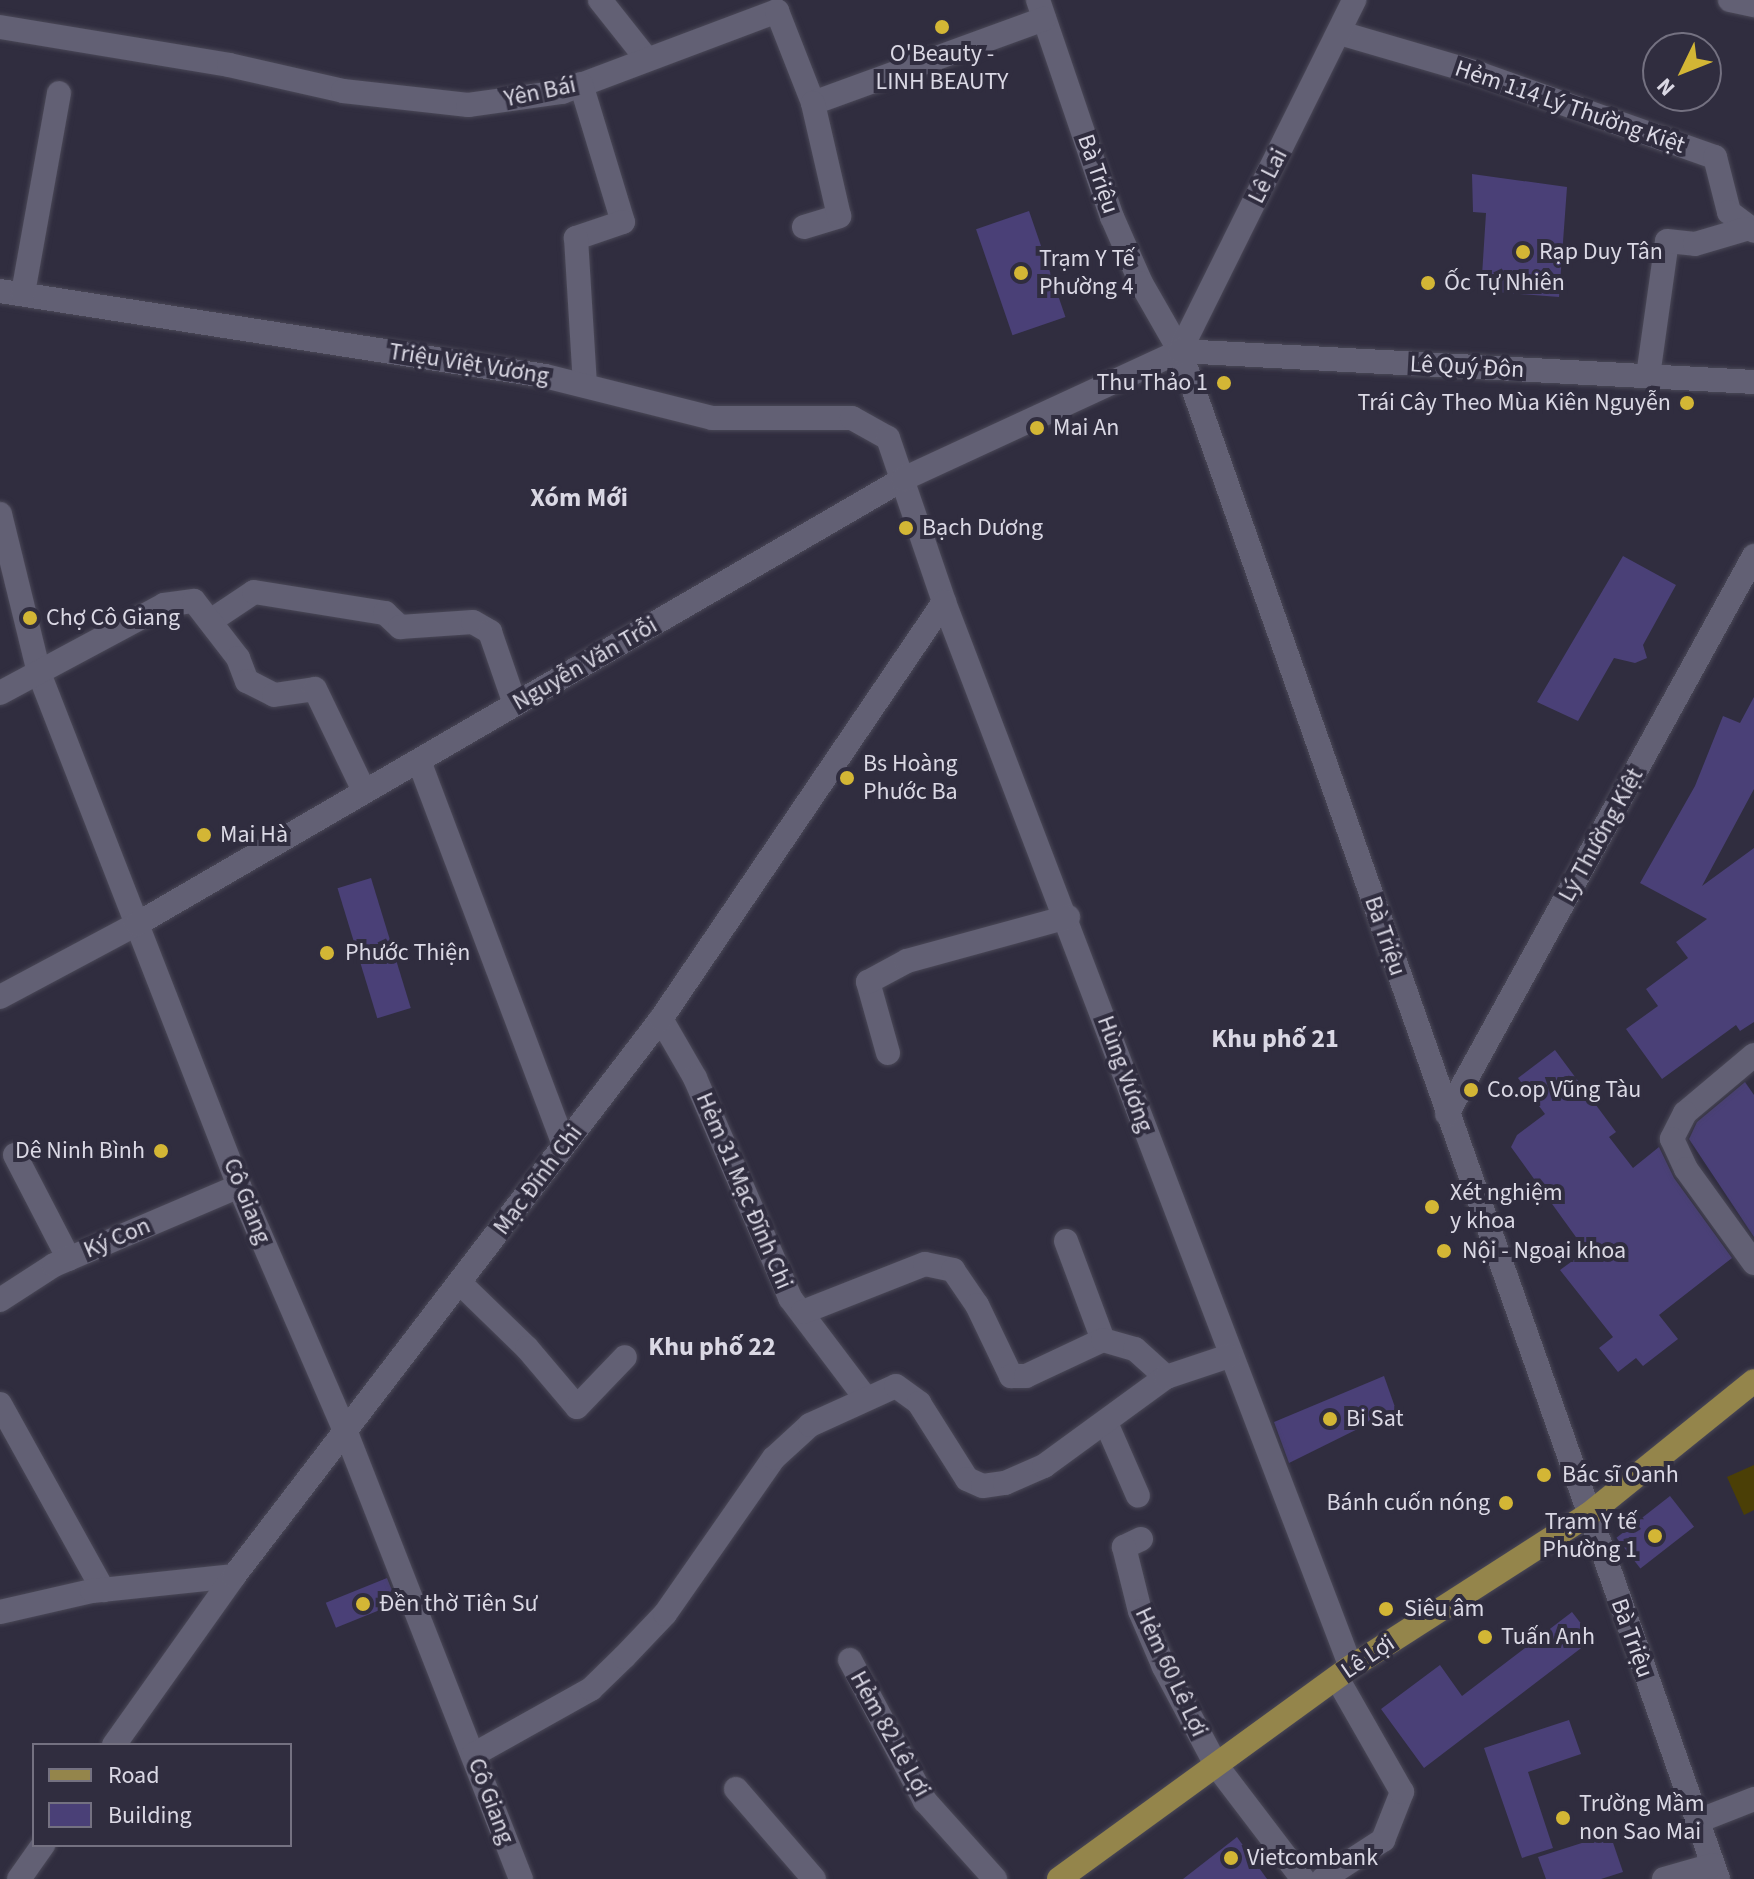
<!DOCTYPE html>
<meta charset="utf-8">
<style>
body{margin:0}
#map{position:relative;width:1754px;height:1879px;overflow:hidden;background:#302d3f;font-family:"Source Sans 3",sans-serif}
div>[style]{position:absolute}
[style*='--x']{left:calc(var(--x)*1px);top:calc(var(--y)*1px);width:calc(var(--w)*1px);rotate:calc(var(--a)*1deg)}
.green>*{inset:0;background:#4b3f06}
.building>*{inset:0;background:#4a4077;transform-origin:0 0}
.roads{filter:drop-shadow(0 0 2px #4a4857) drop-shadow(0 0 2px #4a4857)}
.minor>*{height:24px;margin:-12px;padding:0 12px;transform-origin:12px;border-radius:12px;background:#626074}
.major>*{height:24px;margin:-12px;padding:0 12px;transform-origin:12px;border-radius:12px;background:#94854b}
.dots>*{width:22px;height:22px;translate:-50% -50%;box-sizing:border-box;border:4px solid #302d3f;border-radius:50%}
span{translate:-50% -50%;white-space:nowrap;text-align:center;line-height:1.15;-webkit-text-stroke:8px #302d3f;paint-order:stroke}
.poi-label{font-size:24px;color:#dad8e4}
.left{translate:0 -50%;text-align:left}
.right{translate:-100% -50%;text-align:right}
.street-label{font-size:24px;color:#dad8e4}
.neighbourhood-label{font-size:26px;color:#dad8e4;font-weight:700}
.legend{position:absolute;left:32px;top:1743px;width:260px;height:104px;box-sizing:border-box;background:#302d3f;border:2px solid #747181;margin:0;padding:10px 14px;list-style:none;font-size:24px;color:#dad8e4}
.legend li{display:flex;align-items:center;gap:16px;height:40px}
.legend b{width:40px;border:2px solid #747181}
.north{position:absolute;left:1642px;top:32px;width:80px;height:80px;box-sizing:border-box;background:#302d3f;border:2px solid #747181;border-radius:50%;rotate:227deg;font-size:22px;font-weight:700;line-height:32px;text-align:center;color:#dad8e4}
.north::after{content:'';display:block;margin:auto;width:28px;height:36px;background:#d3b635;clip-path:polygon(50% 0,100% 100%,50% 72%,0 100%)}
</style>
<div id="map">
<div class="green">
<i style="clip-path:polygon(1754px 1465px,1754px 1510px,1744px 1515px,1727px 1477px)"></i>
</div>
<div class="building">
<i style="clip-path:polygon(1472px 174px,1567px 187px,1559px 297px,1481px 291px,1486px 213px,1473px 212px)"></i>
<i style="left:1029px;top:211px;width:112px;height:56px;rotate:71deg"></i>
<i style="clip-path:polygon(1623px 556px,1676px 585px,1643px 645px,1647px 658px,1635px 663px,1614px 658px,1578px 721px,1537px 702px)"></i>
<i style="clip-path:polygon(1754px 697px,1754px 789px,1702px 886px,1754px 848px,1754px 1022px,1740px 1031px,1736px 1025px,1662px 1079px,1626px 1029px,1658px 1006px,1646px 989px,1688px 958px,1676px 942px,1707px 919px,1640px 883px,1695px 786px,1723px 716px,1740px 723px)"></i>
<i style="left:371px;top:878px;width:136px;height:35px;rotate:73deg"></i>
<i style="clip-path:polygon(1555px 1050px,1616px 1132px,1609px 1137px,1633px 1168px,1659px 1147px,1674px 1178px,1732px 1258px,1659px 1315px,1678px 1339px,1643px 1366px,1636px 1358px,1618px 1372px,1599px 1348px,1613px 1337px,1560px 1270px,1586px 1251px,1511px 1147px,1517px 1135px,1545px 1114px,1518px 1078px)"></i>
<i style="clip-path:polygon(1745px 1082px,1754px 1095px,1754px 1237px,1689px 1139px,1697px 1122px)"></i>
<i style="clip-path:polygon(1384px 1376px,1396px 1410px,1289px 1463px,1274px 1422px)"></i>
<i style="left:1670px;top:1496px;width:39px;height:68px;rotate:52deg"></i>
<i style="left:387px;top:1578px;width:27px;height:66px;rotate:68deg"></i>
<i style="clip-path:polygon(1572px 1612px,1593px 1639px,1424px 1768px,1381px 1709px,1440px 1665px,1462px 1696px)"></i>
<i style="clip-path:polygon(1569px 1720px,1581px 1754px,1528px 1772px,1553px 1848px,1522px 1858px,1484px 1748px)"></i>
<i style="clip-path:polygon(1610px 1834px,1623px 1872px,1601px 1879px,1546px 1879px,1538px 1857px)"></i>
<i style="clip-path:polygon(1237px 1837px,1267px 1879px,1183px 1879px)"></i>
</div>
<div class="roads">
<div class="minor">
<i style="--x:600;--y:0;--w:74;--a:51.6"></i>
<i style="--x:1038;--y:0;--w:229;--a:71.2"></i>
<i style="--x:1112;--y:217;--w:72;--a:66.3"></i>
<i style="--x:1141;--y:283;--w:78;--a:60.2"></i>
<i style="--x:1180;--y:351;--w:1620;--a:70.6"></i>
<i style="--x:1730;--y:0;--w:25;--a:12"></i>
<i style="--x:0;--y:27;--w:232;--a:9.4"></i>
<i style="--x:229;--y:65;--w:117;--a:12.8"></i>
<i style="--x:343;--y:91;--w:126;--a:6.4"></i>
<i style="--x:468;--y:105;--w:95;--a:-7.9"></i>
<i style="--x:562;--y:92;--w:230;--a:-20.6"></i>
<i style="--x:777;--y:11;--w:99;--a:68.6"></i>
<i style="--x:813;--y:103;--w:246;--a:-20"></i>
<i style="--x:1340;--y:33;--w:146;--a:16.3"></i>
<i style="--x:1480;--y:74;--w:249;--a:19.5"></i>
<i style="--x:1715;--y:157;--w:57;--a:75.7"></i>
<i style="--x:1729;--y:212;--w:31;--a:37"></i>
<i style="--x:581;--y:84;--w:144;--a:73.1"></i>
<i style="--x:623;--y:222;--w:50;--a:161.2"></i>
<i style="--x:576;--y:238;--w:147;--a:86.5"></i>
<i style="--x:804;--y:227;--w:37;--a:-17"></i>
<i style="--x:839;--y:216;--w:116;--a:-103"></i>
<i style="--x:0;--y:291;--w:552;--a:8.86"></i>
<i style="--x:545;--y:376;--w:172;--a:14.1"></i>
<i style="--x:712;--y:418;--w:140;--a:0"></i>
<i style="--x:852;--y:418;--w:41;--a:29.1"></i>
<i style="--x:888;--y:438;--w:173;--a:71.1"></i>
<i style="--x:944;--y:602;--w:1140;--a:69.09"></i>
<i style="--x:23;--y:293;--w:203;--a:-79.8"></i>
<i style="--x:1180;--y:351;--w:392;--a:-63.6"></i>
<i style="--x:1648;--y:376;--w:136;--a:-82"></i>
<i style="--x:1667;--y:241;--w:28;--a:6"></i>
<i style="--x:1695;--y:244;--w:53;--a:-16.4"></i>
<i style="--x:0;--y:514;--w:164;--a:76.2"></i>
<i style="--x:39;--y:673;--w:551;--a:68.7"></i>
<i style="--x:239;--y:1186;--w:271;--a:66.6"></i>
<i style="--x:347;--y:1435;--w:477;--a:68.6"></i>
<i style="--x:212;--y:620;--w:50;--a:-33.7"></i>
<i style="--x:254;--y:592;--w:133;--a:9.1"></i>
<i style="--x:385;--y:613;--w:21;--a:43"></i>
<i style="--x:400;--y:627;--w:73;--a:-3.9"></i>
<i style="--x:473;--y:622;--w:20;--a:30"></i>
<i style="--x:490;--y:632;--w:76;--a:70.9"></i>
<i style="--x:0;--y:693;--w:186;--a:-28.2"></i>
<i style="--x:164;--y:605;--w:30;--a:-8"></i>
<i style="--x:194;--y:601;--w:72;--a:52.3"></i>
<i style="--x:238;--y:658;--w:25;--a:69"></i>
<i style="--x:247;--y:681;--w:30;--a:27"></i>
<i style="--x:274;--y:695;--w:41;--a:-8.3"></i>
<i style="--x:315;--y:689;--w:113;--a:64.3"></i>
<i style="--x:419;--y:761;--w:410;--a:69.3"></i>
<i style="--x:0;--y:997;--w:155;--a:-28.1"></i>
<i style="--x:137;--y:924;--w:886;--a:-30.15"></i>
<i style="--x:903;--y:479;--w:305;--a:-24.8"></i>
<i style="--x:1180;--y:351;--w:575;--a:3.09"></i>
<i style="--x:661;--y:1019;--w:68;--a:60"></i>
<i style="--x:695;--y:1078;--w:240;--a:66.6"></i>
<i style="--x:790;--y:1298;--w:124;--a:52.9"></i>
<i style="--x:888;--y:1053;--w:74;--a:-105.7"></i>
<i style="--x:868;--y:982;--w:44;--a:-28.3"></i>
<i style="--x:907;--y:961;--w:167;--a:-15.3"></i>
<i style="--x:1754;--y:1055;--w:90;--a:140"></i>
<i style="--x:1685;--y:1113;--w:29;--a:117"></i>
<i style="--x:1672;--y:1139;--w:33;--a:65"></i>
<i style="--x:1686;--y:1169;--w:116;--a:54.1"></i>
<i style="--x:1447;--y:1114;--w:637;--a:-61.18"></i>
<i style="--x:15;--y:1155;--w:117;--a:62.6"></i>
<i style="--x:1066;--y:1241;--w:106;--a:69.5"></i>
<i style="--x:461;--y:1284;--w:92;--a:44.1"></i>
<i style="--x:527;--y:1348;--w:77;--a:49.7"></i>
<i style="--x:577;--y:1407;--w:69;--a:-46.2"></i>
<i style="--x:0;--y:1300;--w:64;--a:-32.9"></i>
<i style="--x:54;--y:1265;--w:201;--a:-23.1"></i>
<i style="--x:803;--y:1312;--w:131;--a:-21.5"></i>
<i style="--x:925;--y:1264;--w:29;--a:12"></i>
<i style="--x:953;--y:1270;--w:42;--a:55.6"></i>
<i style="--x:977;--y:1305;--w:79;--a:64.4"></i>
<i style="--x:1011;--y:1376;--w:15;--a:0"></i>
<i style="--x:1026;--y:1376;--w:85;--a:-25.1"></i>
<i style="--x:1103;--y:1340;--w:33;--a:16"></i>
<i style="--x:1135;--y:1349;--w:42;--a:42.1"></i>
<i style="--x:0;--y:1404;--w:213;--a:61"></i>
<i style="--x:1107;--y:1425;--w:77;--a:66.4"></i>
<i style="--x:1141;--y:1539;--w:19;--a:155"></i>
<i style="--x:1124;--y:1547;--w:66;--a:76"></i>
<i style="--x:1140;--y:1611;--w:61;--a:66.8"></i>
<i style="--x:1164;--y:1667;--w:111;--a:62"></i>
<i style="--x:1216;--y:1765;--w:143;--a:52.7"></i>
<i style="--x:0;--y:1612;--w:94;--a:-12.9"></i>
<i style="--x:92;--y:1591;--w:143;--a:-6"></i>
<i style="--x:850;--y:1660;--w:160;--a:62"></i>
<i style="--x:925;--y:1801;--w:105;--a:48.1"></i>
<i style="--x:114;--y:1745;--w:207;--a:-54.6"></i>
<i style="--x:234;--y:1576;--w:702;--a:-52.53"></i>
<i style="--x:661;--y:1019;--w:504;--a:-55.84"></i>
<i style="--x:473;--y:1755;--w:135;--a:-29.2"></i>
<i style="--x:591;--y:1689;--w:46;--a:-44.1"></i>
<i style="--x:624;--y:1657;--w:59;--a:-46.4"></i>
<i style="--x:665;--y:1614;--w:190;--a:-55.1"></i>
<i style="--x:774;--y:1458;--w:49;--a:-42.5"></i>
<i style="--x:810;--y:1425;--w:94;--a:-24.4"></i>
<i style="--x:896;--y:1386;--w:29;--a:36"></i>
<i style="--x:919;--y:1403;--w:90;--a:57.7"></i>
<i style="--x:967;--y:1479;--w:17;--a:24"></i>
<i style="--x:983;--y:1486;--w:22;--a:-8"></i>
<i style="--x:1005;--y:1483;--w:43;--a:-23.6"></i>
<i style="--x:1044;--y:1466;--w:151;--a:-36.1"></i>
<i style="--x:1166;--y:1377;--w:66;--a:-18.4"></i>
<i style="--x:736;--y:1789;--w:119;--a:49.1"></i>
<i style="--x:1698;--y:1821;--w:60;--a:-21.4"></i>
<i style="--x:19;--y:1879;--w:42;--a:-54.8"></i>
<i style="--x:1323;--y:1879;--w:72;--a:-33"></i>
<i style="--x:1383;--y:1840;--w:52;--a:-68.4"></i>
<i style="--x:1402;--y:1792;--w:131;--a:-119.7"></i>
<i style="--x:1664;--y:1879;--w:51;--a:-15.9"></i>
</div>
<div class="major">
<i style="--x:1059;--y:1879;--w:361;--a:-36"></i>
<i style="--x:1351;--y:1667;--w:282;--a:-32.7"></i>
<i style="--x:1588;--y:1515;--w:213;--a:-38.9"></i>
</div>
</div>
<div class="dots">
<i style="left:942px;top:27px;background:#d3b635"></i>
<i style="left:1523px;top:252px;background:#d3b635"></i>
<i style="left:1021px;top:273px;background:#d3b635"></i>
<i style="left:1428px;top:283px;background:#d3b635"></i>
<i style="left:1224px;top:383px;background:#d3b635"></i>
<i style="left:1687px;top:403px;background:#d3b635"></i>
<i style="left:1037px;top:428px;background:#d3b635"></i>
<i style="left:906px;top:528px;background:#d3b635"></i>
<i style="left:30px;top:618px;background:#d3b635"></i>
<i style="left:847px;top:778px;background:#d3b635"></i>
<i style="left:204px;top:835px;background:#d3b635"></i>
<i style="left:327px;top:953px;background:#d3b635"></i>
<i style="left:1471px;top:1090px;background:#d3b635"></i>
<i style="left:161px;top:1151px;background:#d3b635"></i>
<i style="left:1432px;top:1207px;background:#d3b635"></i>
<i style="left:1444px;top:1251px;background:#d3b635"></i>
<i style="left:1330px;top:1419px;background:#d3b635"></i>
<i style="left:1544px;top:1475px;background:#d3b635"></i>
<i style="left:1506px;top:1503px;background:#d3b635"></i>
<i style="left:1655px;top:1536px;background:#d3b635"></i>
<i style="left:363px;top:1604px;background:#d3b635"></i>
<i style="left:1386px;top:1609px;background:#d3b635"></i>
<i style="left:1485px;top:1637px;background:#d3b635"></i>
<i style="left:1563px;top:1818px;background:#d3b635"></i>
<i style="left:1231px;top:1858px;background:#d3b635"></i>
</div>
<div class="poi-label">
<span style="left:942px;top:68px">O'Beauty -<br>LINH BEAUTY</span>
<span class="left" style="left:1539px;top:252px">Rạp Duy Tân</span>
<span class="left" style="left:1039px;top:273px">Trạm Y Tế<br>Phường 4</span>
<span class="left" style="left:1444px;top:283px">Ốc Tự Nhiên</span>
<span class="right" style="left:1208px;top:383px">Thu Thảo 1</span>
<span class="right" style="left:1671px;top:403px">Trái Cây Theo Mùa Kiên Nguyễn</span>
<span class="left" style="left:1053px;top:428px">Mai An</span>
<span class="left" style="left:922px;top:528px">Bạch Dương</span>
<span class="left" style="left:46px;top:618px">Chợ Cô Giang</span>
<span class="left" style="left:863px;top:778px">Bs Hoàng<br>Phước Ba</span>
<span class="left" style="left:220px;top:835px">Mai Hà</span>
<span class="left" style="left:345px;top:953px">Phước Thiện</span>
<span class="left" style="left:1487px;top:1090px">Co.op Vũng Tàu</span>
<span class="right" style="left:145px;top:1151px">Dê Ninh Bình</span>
<span class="left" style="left:1450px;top:1207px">Xét nghiệm<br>y khoa</span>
<span class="left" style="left:1462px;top:1251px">Nội - Ngoại khoa</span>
<span class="left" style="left:1346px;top:1419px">Bi Sat</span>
<span class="left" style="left:1562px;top:1475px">Bác sĩ Oanh</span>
<span class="right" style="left:1490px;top:1503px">Bánh cuốn nóng</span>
<span class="right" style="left:1637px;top:1536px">Trạm Y tế<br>Phường 1</span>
<span class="left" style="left:379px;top:1604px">Đền thờ Tiên Sư</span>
<span class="left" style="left:1404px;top:1609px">Siêu âm</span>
<span class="left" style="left:1501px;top:1637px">Tuấn Anh</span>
<span class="left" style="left:1579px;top:1818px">Trường Mầm<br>non Sao Mai</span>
<span class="left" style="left:1247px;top:1858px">Vietcombank</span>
</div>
<div class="street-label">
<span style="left:540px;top:92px;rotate:-12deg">Yên Bái</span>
<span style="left:1570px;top:107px;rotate:19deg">Hẻm 114 Lý Thường Kiệt</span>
<span style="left:1098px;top:174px;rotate:71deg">Bà Triệu</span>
<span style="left:1268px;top:176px;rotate:-63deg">Lê Lai</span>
<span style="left:469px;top:364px;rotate:9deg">Triệu Việt Vương</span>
<span style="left:1467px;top:367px;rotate:3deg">Lê Quý Đôn</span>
<span style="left:585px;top:664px;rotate:-30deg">Nguyễn Văn Trỗi</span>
<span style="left:1601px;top:835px;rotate:-61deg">Lý Thường Kiệt</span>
<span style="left:1385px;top:936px;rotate:71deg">Bà Triệu</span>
<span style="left:1125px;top:1074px;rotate:70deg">Hùng Vương</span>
<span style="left:538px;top:1180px;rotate:-53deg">Mạc Đĩnh Chi</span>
<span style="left:744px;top:1191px;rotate:67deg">Hẻm 31 Mạc Đĩnh Chi</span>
<span style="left:247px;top:1201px;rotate:68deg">Cô Giang</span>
<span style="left:117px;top:1238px;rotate:-23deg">Ký Con</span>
<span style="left:1632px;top:1638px;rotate:70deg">Bà Triệu</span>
<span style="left:1368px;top:1657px;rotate:-34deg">Lê Lợi</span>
<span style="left:1171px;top:1672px;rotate:65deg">Hẻm 60 Lê Lợi</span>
<span style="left:890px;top:1734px;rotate:61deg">Hẻm 82 Lê Lợi</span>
<span style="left:491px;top:1801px;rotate:69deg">Cô Giang</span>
</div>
<div class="neighbourhood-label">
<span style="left:579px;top:498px">Xóm Mới</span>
<span style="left:1275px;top:1039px">Khu phố 21</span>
<span style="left:712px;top:1347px">Khu phố 22</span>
</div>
<ul class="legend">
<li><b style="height:10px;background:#94854b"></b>Road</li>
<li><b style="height:22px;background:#4a4077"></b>Building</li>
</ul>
<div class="north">N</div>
</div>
